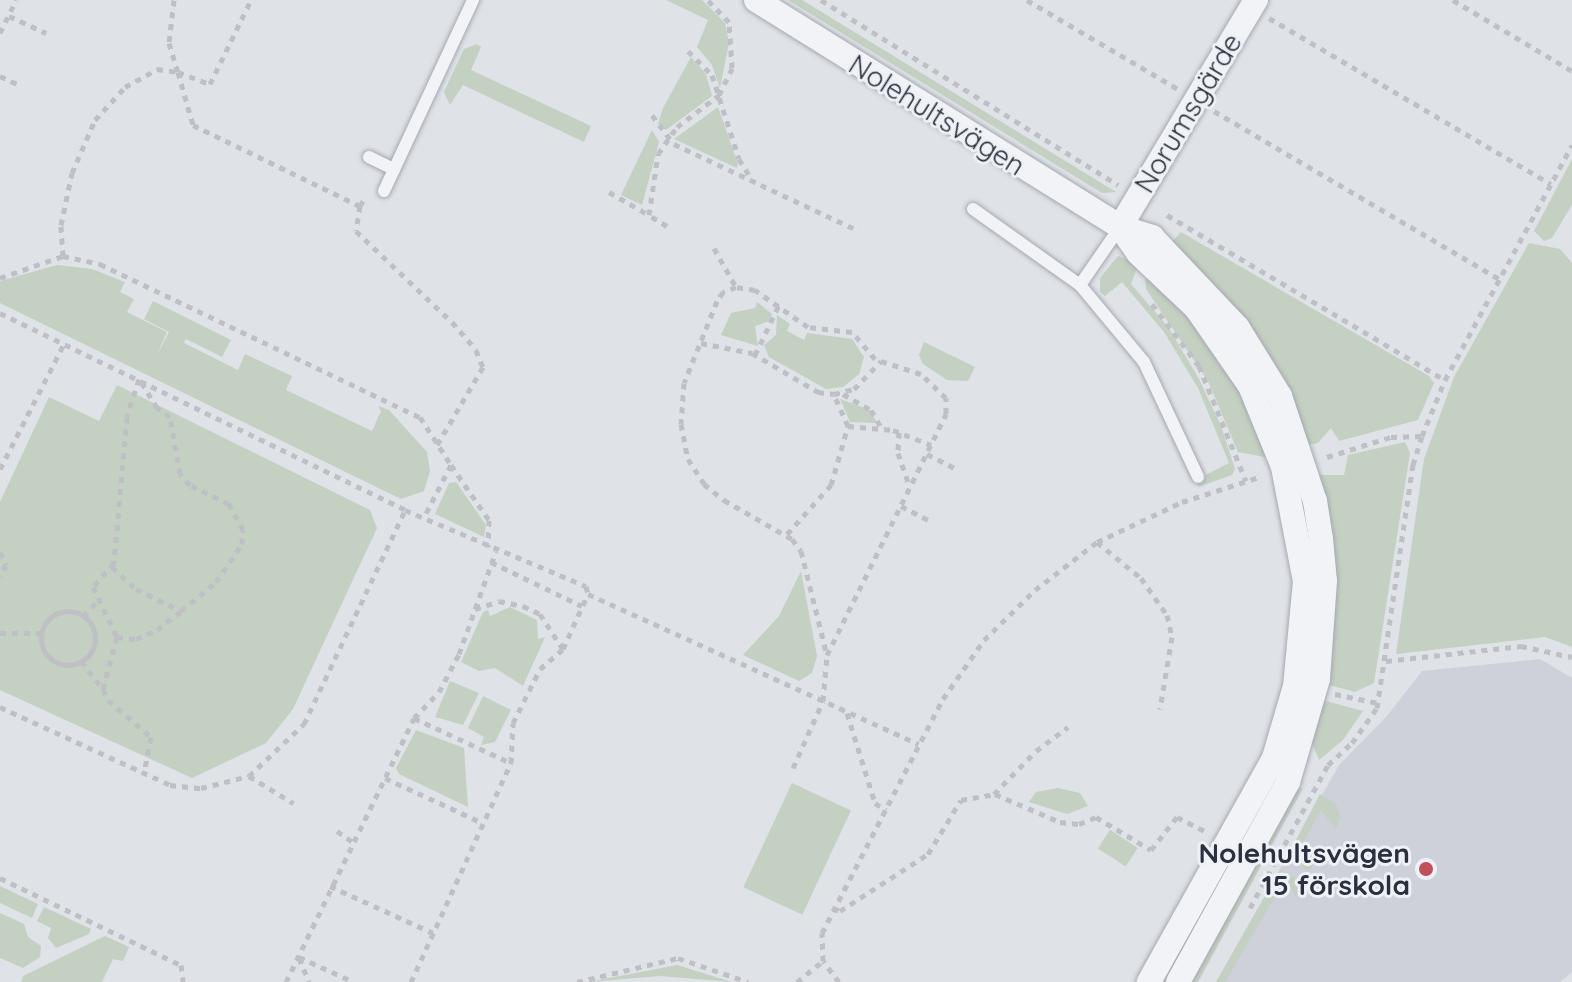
<!DOCTYPE html>
<meta charset="utf-8">
<style>
body{margin:0}
#map{position:relative;width:1572px;height:982px;overflow:hidden;background:#dfe2e7;font-family:Quicksand,sans-serif}
div>[style]{position:absolute}
[style*='--x']{left:calc(var(--x)*1px);top:calc(var(--y)*1px);width:calc(var(--w)*1px);rotate:calc(var(--a)*1deg)}
.built>*{inset:0;background:#ced1d9}
.green>*{inset:0;background:#c4d0c1;transform-origin:0 0}
.path>*{height:5px;margin-top:-2.5px;transform-origin:0;background:repeating-linear-gradient(90deg,#bec0c6 0 6px,transparent 0 12px)}
.path>.ring{margin:-2.5px;padding:0;box-sizing:content-box;background:none;border:5px solid #bec0c6;border-radius:50%}
.roads{filter:drop-shadow(0 0 2px #a5a9b1) drop-shadow(0 0 2px #a5a9b1)}
.lane>*{height:12px;margin:-6px;padding:0 6px;transform-origin:6px;border-radius:6px;background:#f2f3f6}
.street>*{height:24px;margin:-12px;padding:0 12px;transform-origin:12px;border-radius:12px;background:#f2f3f6}
.dots>*{width:22px;height:22px;translate:-50% -50%;box-sizing:border-box;border:4px solid #eef1f5;border-radius:50%}
span{translate:-50% -50%;white-space:nowrap;text-align:center;line-height:1.15;-webkit-text-stroke:6px #eef1f5;paint-order:stroke}
.street-label{font-size:28px;color:#2a303d}
.poi-label{font-size:28px;color:#2a303d;font-weight:700}
.right{translate:-100% -50%;text-align:right}
</style>
<div id="map">
<div class="built">
<i style="clip-path:polygon(1540px 659px,1572px 678px,1572px 972px,1560px 982px,1216px 982px,1339px 765px,1387px 716px,1422px 671px)"></i>
</div>
<div class="green">
<i style="clip-path:polygon(666px 0,702px 0,725px 23px,729px 43px,720px 88px,712px 65px,697px 47px,708px 20px)"></i>
<i style="clip-path:polygon(788px 0,802px 0,1116px 192px,1102px 193px)"></i>
<i style="clip-path:polygon(477px 44px,481px 47px,471px 70px,591px 126px,584px 142px,463px 85px,450px 105px,444px 92px,464px 49px)"></i>
<i style="clip-path:polygon(691px 57px,706px 74px,712px 96px,666px 130px,658px 124px,663px 108px)"></i>
<i style="clip-path:polygon(718px 107px,738px 164px,737px 168px,674px 139px)"></i>
<i style="clip-path:polygon(652px 130px,659px 142px,642px 205px,621px 195px)"></i>
<i style="clip-path:polygon(1572px 159px,1572px 205px,1552px 238px,1544px 241px,1534px 231px)"></i>
<i style="clip-path:polygon(1181px 232px,1429px 376px,1434px 383px,1418px 420px,1339px 441px,1331px 428px,1318px 443px,1308px 445px,1211px 282px,1171px 243px)"></i>
<i style="clip-path:polygon(1529px 243px,1560px 249px,1572px 263px,1572px 647px,1545px 637px,1396px 654px,1424px 459px,1454px 377px)"></i>
<i style="clip-path:polygon(1118px 256px,1132px 261px,1137px 268px,1131px 284px,1168px 327px,1199px 379px,1221px 426px,1235px 469px,1232px 475px,1198px 487px,1196px 480px,1229px 463px,1198px 388px,1164px 332px,1122px 282px,1105px 296px,1100px 292px,1100px 278px)"></i>
<i style="clip-path:polygon(57px 265px,92px 269px,125px 282px,120px 292px,134px 299px,127px 312px,167px 332px,156px 357px,169px 332px,144px 319px,153px 301px,231px 340px,222px 357px,186px 339px,184px 343px,238px 370px,245px 354px,292px 376px,286px 390px,372px 431px,381px 411px,378px 406px,389px 410px,427px 452px,430px 471px,424px 491px,401px 499px,0 303px,0 281px)"></i>
<i style="clip-path:polygon(1152px 275px,1226px 359px,1274px 459px,1238px 452px,1208px 381px,1146px 289px,1145px 280px)"></i>
<i style="clip-path:polygon(757px 302px,772px 314px,770px 321px,755px 326px,758px 346px,721px 335px,731px 313px,755px 308px)"></i>
<i style="clip-path:polygon(777px 315px,790px 324px,787px 331px,804px 340px,807px 333px,852px 339px,864px 357px,859px 374px,843px 387px,826px 389px,769px 357px,764px 345px,776px 335px)"></i>
<i style="clip-path:polygon(924px 342px,975px 367px,968px 381px,947px 380px,923px 364px,919px 355px)"></i>
<i style="clip-path:polygon(117px 385px,370px 510px,377px 528px,293px 709px,266px 743px,192px 778px,0 690px,0 502px,49px 397px,99px 421px)"></i>
<i style="clip-path:polygon(840px 399px,870px 410px,877px 423px,850px 422px)"></i>
<i style="clip-path:polygon(1405px 442px,1410px 453px,1374px 683px,1355px 692px,1326px 684px,1318px 475px,1344px 475px,1348px 455px)"></i>
<i style="clip-path:polygon(456px 482px,486px 525px,484px 537px,435px 514px,449px 483px)"></i>
<i style="clip-path:polygon(801px 571px,817px 656px,812px 673px,799px 681px,743px 655px,779px 616px)"></i>
<i style="clip-path:polygon(510px 607px,537px 620px,538px 639px,545px 637px,523px 686px,495px 668px,479px 671px,461px 662px,483px 612px,488px 610px,490px 616px)"></i>
<i style="clip-path:polygon(450px 681px,479px 693px,463px 725px,435px 717px)"></i>
<i style="clip-path:polygon(483px 696px,511px 710px,495px 742px,481px 745px,484px 737px,468px 728px)"></i>
<i style="clip-path:polygon(1322px 700px,1363px 711px,1343px 740px,1319px 760px,1312px 743px)"></i>
<i style="clip-path:polygon(416px 730px,464px 748px,468px 807px,399px 774px,396px 768px)"></i>
<i style="left:792px;top:783px;width:65px;height:115px;rotate:25deg"></i>
<i style="clip-path:polygon(1058px 788px,1080px 793px,1088px 806px,1067px 814px,1029px 802px,1036px 792px)"></i>
<i style="clip-path:polygon(1303px 788px,1198px 982px,1186px 982px,1294px 790px)"></i>
<i style="clip-path:polygon(1320px 794px,1336px 804px,1340px 816px,1336px 829px,1321px 810px,1302px 844px,1313px 864px,1310px 871px,1286px 859px)"></i>
<i style="left:1110px;top:830px;width:33px;height:22px;rotate:33deg"></i>
<i style="clip-path:polygon(1280px 870px,1304px 882px,1296px 896px,1285px 880px,1225px 982px,1216px 982px)"></i>
<i style="clip-path:polygon(0 886px,38px 904px,32px 918px,0 903px)"></i>
<i style="clip-path:polygon(44px 907px,91px 929px,89px 934px,56px 948px,48px 938px,51px 928px,37px 921px)"></i>
<i style="clip-path:polygon(0 913px,24px 924px,28px 937px,41px 946px,40px 957px,23px 968px,0 958px)"></i>
<i style="clip-path:polygon(105px 936px,129px 947px,123px 961px,113px 959px,102px 982px,21px 982px,23px 976px)"></i>
<i style="clip-path:polygon(677px 965px,732px 982px,660px 976px,589px 982px)"></i>
</div>
<div class="path">
<i style="--x:174;--y:0;--w:43;--a:96.6"></i>
<i style="--x:169;--y:43;--w:30;--a:73"></i>
<i style="--x:178;--y:72;--w:34;--a:21"></i>
<i style="--x:210;--y:84;--w:93;--a:-64"></i>
<i style="--x:821;--y:0;--w:350;--a:31.9"></i>
<i style="--x:1027;--y:0;--w:175;--a:30.5"></i>
<i style="--x:1453;--y:0;--w:139;--a:30.8"></i>
<i style="--x:9;--y:16;--w:41;--a:24.7"></i>
<i style="--x:1269;--y:18;--w:327;--a:30.5"></i>
<i style="--x:0;--y:33;--w:37;--a:-64"></i>
<i style="--x:688;--y:51;--w:34;--a:45"></i>
<i style="--x:712;--y:75;--w:88;--a:72.2"></i>
<i style="--x:739;--y:159;--w:19;--a:58"></i>
<i style="--x:0;--y:76;--w:23;--a:25"></i>
<i style="--x:1214;--y:111;--w:331;--a:30.5"></i>
<i style="--x:652;--y:115;--w:36;--a:53"></i>
<i style="--x:674;--y:144;--w:204;--a:25.2"></i>
<i style="--x:609;--y:192;--w:46;--a:29.9"></i>
<i style="--x:360;--y:206;--w:25;--a:99"></i>
<i style="--x:356;--y:231;--w:132;--a:43.5"></i>
<i style="--x:452;--y:322;--w:37;--a:49"></i>
<i style="--x:476;--y:350;--w:18;--a:68"></i>
<i style="--x:483;--y:367;--w:91;--a:120.5"></i>
<i style="--x:1167;--y:215;--w:323;--a:30.7"></i>
<i style="--x:667;--y:226;--w:21;--a:-149"></i>
<i style="--x:649;--y:215;--w:62;--a:-81.6"></i>
<i style="--x:658;--y:154;--w:33;--a:-55"></i>
<i style="--x:677;--y:127;--w:53;--a:-37.3"></i>
<i style="--x:719;--y:95;--w:30;--a:-64"></i>
<i style="--x:732;--y:68;--w:46;--a:-93.7"></i>
<i style="--x:729;--y:22;--w:30;--a:-134"></i>
<i style="--x:714;--y:248;--w:45;--a:60.6"></i>
<i style="--x:63;--y:256;--w:38;--a:12"></i>
<i style="--x:100;--y:264;--w:355;--a:25.6"></i>
<i style="--x:420;--y:417;--w:57;--a:57.1"></i>
<i style="--x:451;--y:465;--w:59;--a:117.4"></i>
<i style="--x:0;--y:278;--w:67;--a:-19.2"></i>
<i style="--x:63;--y:256;--w:31;--a:-94"></i>
<i style="--x:61;--y:225;--w:53;--a:-78.1"></i>
<i style="--x:72;--y:173;--w:58;--a:-66.5"></i>
<i style="--x:95;--y:120;--w:45;--a:-47.7"></i>
<i style="--x:125;--y:87;--w:37;--a:-29"></i>
<i style="--x:157;--y:69;--w:21;--a:8"></i>
<i style="--x:178;--y:72;--w:55;--a:74.2"></i>
<i style="--x:193;--y:125;--w:186;--a:25.9"></i>
<i style="--x:360;--y:206;--w:12;--a:-59"></i>
<i style="--x:1152;--y:304;--w:78;--a:52.8"></i>
<i style="--x:1199;--y:366;--w:124;--a:67.8"></i>
<i style="--x:0;--y:313;--w:450;--a:25.9"></i>
<i style="--x:405;--y:510;--w:196;--a:22.8"></i>
<i style="--x:586;--y:586;--w:8;--a:76"></i>
<i style="--x:701;--y:343;--w:52;--a:11.1"></i>
<i style="--x:752;--y:353;--w:77;--a:30.6"></i>
<i style="--x:818;--y:392;--w:16;--a:7"></i>
<i style="--x:834;--y:394;--w:21;--a:-14"></i>
<i style="--x:854;--y:389;--w:39;--a:-46"></i>
<i style="--x:755;--y:355;--w:55;--a:-64.4"></i>
<i style="--x:139;--y:379;--w:40;--a:108"></i>
<i style="--x:127;--y:417;--w:147;--a:95.1"></i>
<i style="--x:114;--y:563;--w:32;--a:131"></i>
<i style="--x:93;--y:587;--w:55;--a:64.4"></i>
<i style="--x:117;--y:637;--w:54;--a:105.1"></i>
<i style="--x:103;--y:689;--w:12;--a:66"></i>
<i style="--x:108;--y:700;--w:57;--a:40.7"></i>
<i style="--x:151;--y:737;--w:37;--a:101"></i>
<i style="--x:843;--y:394;--w:32;--a:30"></i>
<i style="--x:871;--y:410;--w:22;--a:60"></i>
<i style="--x:848;--y:426;--w:45;--a:5.1"></i>
<i style="--x:893;--y:430;--w:41;--a:21.5"></i>
<i style="--x:899;--y:432;--w:21;--a:93"></i>
<i style="--x:898;--y:453;--w:36;--a:71"></i>
<i style="--x:927;--y:454;--w:33;--a:27"></i>
<i style="--x:1327;--y:457;--w:67;--a:-17.4"></i>
<i style="--x:1391;--y:437;--w:31;--a:-2"></i>
<i style="--x:1422;--y:436;--w:61;--a:-67.7"></i>
<i style="--x:1445;--y:380;--w:267;--a:-61.6"></i>
<i style="--x:451;--y:465;--w:67;--a:55.4"></i>
<i style="--x:489;--y:520;--w:27;--a:92"></i>
<i style="--x:0;--y:469;--w:140;--a:-62.9"></i>
<i style="--x:901;--y:506;--w:34;--a:27"></i>
<i style="--x:787;--y:534;--w:66;--a:-48.1"></i>
<i style="--x:831;--y:485;--w:61;--a:-73.9"></i>
<i style="--x:848;--y:426;--w:35;--a:-114"></i>
<i style="--x:1097;--y:542;--w:57;--a:39.3"></i>
<i style="--x:1141;--y:578;--w:45;--a:54.9"></i>
<i style="--x:1167;--y:615;--w:23;--a:77"></i>
<i style="--x:1172;--y:637;--w:73;--a:99.5"></i>
<i style="--x:0;--y:552;--w:14;--a:65"></i>
<i style="--x:6;--y:565;--w:13;--a:117"></i>
<i style="--x:491;--y:562;--w:101;--a:25.8"></i>
<i style="--x:112;--y:567;--w:33;--a:43"></i>
<i style="--x:136;--y:589;--w:50;--a:26.1"></i>
<i style="--x:475;--y:609;--w:25;--a:-18"></i>
<i style="--x:499;--y:601;--w:25;--a:12"></i>
<i style="--x:523;--y:606;--w:19;--a:25"></i>
<i style="--x:540;--y:614;--w:42;--a:56.7"></i>
<i class="ring" style="left:41px;top:611px;width:49px;height:49px"></i>
<i style="--x:83;--y:616;--w:21;--a:-45"></i>
<i style="--x:0;--y:633;--w:41;--a:0"></i>
<i style="--x:117;--y:637;--w:19;--a:6"></i>
<i style="--x:136;--y:639;--w:23;--a:-23"></i>
<i style="--x:157;--y:630;--w:31;--a:-38"></i>
<i style="--x:181;--y:611;--w:45;--a:-39.6"></i>
<i style="--x:216;--y:582;--w:46;--a:-55.6"></i>
<i style="--x:242;--y:544;--w:14;--a:-86"></i>
<i style="--x:243;--y:530;--w:30;--a:-118"></i>
<i style="--x:229;--y:504;--w:43;--a:-154"></i>
<i style="--x:190;--y:485;--w:15;--a:-132"></i>
<i style="--x:180;--y:474;--w:58;--a:-100"></i>
<i style="--x:170;--y:417;--w:16;--a:-145"></i>
<i style="--x:157;--y:408;--w:33;--a:-121"></i>
<i style="--x:81;--y:661;--w:34;--a:52"></i>
<i style="--x:1386;--y:661;--w:136;--a:-6.3"></i>
<i style="--x:1521;--y:646;--w:52;--a:12.2"></i>
<i style="--x:1335;--y:694;--w:44;--a:11.8"></i>
<i style="--x:0;--y:707;--w:187;--a:24.6"></i>
<i style="--x:170;--y:785;--w:31;--a:6"></i>
<i style="--x:201;--y:788;--w:49;--a:-14"></i>
<i style="--x:249;--y:776;--w:76;--a:-43.4"></i>
<i style="--x:304;--y:724;--w:237;--a:-64.7"></i>
<i style="--x:847;--y:713;--w:94;--a:72.7"></i>
<i style="--x:875;--y:803;--w:13;--a:32"></i>
<i style="--x:414;--y:718;--w:107;--a:24.9"></i>
<i style="--x:793;--y:768;--w:73;--a:-65.9"></i>
<i style="--x:823;--y:701;--w:46;--a:-85"></i>
<i style="--x:827;--y:655;--w:269;--a:-63.7"></i>
<i style="--x:946;--y:414;--w:16;--a:-90"></i>
<i style="--x:946;--y:398;--w:35;--a:-136"></i>
<i style="--x:921;--y:374;--w:48;--a:-161.9"></i>
<i style="--x:875;--y:359;--w:35;--a:-130"></i>
<i style="--x:852;--y:332;--w:44;--a:-173.5"></i>
<i style="--x:808;--y:327;--w:65;--a:-145.1"></i>
<i style="--x:755;--y:290;--w:19;--a:-171"></i>
<i style="--x:736;--y:287;--w:14;--a:159"></i>
<i style="--x:723;--y:292;--w:11;--a:124"></i>
<i style="--x:717;--y:301;--w:88;--a:111.9"></i>
<i style="--x:684;--y:383;--w:41;--a:94.2"></i>
<i style="--x:681;--y:424;--w:36;--a:79"></i>
<i style="--x:688;--y:459;--w:30;--a:57"></i>
<i style="--x:704;--y:484;--w:26;--a:39"></i>
<i style="--x:724;--y:500;--w:78;--a:29.8"></i>
<i style="--x:792;--y:539;--w:15;--a:53"></i>
<i style="--x:801;--y:551;--w:107;--a:76"></i>
<i style="--x:249;--y:776;--w:52;--a:31.5"></i>
<i style="--x:385;--y:778;--w:108;--a:24.7"></i>
<i style="--x:995;--y:794;--w:71;--a:23.3"></i>
<i style="--x:1060;--y:822;--w:19;--a:6"></i>
<i style="--x:1079;--y:824;--w:18;--a:-22"></i>
<i style="--x:1096;--y:817;--w:64;--a:31"></i>
<i style="--x:1151;--y:850;--w:42;--a:-51.8"></i>
<i style="--x:1177;--y:817;--w:31;--a:27"></i>
<i style="--x:337;--y:831;--w:21;--a:35"></i>
<i style="--x:0;--y:878;--w:201;--a:25.7"></i>
<i style="--x:181;--y:965;--w:17;--a:83"></i>
<i style="--x:330;--y:886;--w:113;--a:24.5"></i>
<i style="--x:833;--y:908;--w:8;--a:23"></i>
<i style="--x:840;--y:911;--w:105;--a:-32.9"></i>
<i style="--x:928;--y:854;--w:63;--a:-58.6"></i>
<i style="--x:961;--y:800;--w:34;--a:-10"></i>
<i style="--x:994;--y:794;--w:60;--a:-45.7"></i>
<i style="--x:1036;--y:751;--w:40;--a:-37"></i>
<i style="--x:1250;--y:908;--w:163;--a:-61.4"></i>
<i style="--x:1328;--y:765;--w:33;--a:-43"></i>
<i style="--x:1352;--y:743;--w:43;--a:-54.5"></i>
<i style="--x:1377;--y:708;--w:246;--a:-81.6"></i>
<i style="--x:1413;--y:465;--w:30;--a:-73"></i>
<i style="--x:299;--y:957;--w:60;--a:24.4"></i>
<i style="--x:299;--y:958;--w:26;--a:67"></i>
<i style="--x:286;--y:982;--w:293;--a:-64.1"></i>
<i style="--x:414;--y:718;--w:36;--a:-46"></i>
<i style="--x:439;--y:692;--w:43;--a:-62.2"></i>
<i style="--x:459;--y:654;--w:109;--a:-70.2"></i>
<i style="--x:411;--y:982;--w:241;--a:-65.5"></i>
<i style="--x:511;--y:763;--w:40;--a:-87.1"></i>
<i style="--x:513;--y:723;--w:60;--a:-63.4"></i>
<i style="--x:540;--y:669;--w:30;--a:-41"></i>
<i style="--x:563;--y:649;--w:60;--a:-65.6"></i>
<i style="--x:588;--y:594;--w:363;--a:24.4"></i>
<i style="--x:577;--y:982;--w:104;--a:-13.4"></i>
<i style="--x:678;--y:958;--w:74;--a:18.9"></i>
<i style="--x:797;--y:982;--w:33;--a:-39"></i>
<i style="--x:839;--y:982;--w:26;--a:-127"></i>
<i style="--x:823;--y:961;--w:28;--a:-92"></i>
<i style="--x:822;--y:933;--w:263;--a:-62.7"></i>
<i style="--x:943;--y:699;--w:72;--a:-55.2"></i>
<i style="--x:984;--y:640;--w:71;--a:-44.4"></i>
<i style="--x:1035;--y:590;--w:78;--a:-37.7"></i>
<i style="--x:1097;--y:542;--w:94;--a:-25.2"></i>
<i style="--x:1182;--y:502;--w:84;--a:-18"></i>
</div>
<div class="roads">
<div class="lane">
<i style="--x:369;--y:157;--w:28;--a:26"></i>
<i style="--x:384;--y:191;--w:211;--a:-65"></i>
<i style="--x:973;--y:209;--w:131;--a:35.4"></i>
<i style="--x:1080;--y:285;--w:70;--a:-55.4"></i>
<i style="--x:1080;--y:285;--w:100;--a:50.3"></i>
<i style="--x:1144;--y:362;--w:127;--a:64.8"></i>
</div>
<div class="street">
<i style="--x:756;--y:0;--w:429;--a:31.9"></i>
<i style="--x:1120;--y:227;--w:34;--a:17"></i>
<i style="--x:1152;--y:237;--w:125;--a:46.6"></i>
<i style="--x:1238;--y:328;--w:80;--a:58.3"></i>
<i style="--x:1280;--y:396;--w:111;--a:71.6"></i>
<i style="--x:1315;--y:501;--w:38;--a:81"></i>
<i style="--x:1321;--y:539;--w:42;--a:84.6"></i>
<i style="--x:1325;--y:581;--w:98;--a:94.1"></i>
<i style="--x:1318;--y:679;--w:107;--a:106.2"></i>
<i style="--x:1288;--y:782;--w:228;--a:118.8"></i>
<i style="--x:1120;--y:227;--w:32;--a:55"></i>
<i style="--x:1138;--y:253;--w:80;--a:43.5"></i>
<i style="--x:1196;--y:308;--w:95;--a:55.3"></i>
<i style="--x:1250;--y:386;--w:87;--a:67.8"></i>
<i style="--x:1283;--y:467;--w:116;--a:79.1"></i>
<i style="--x:1305;--y:581;--w:105;--a:95.4"></i>
<i style="--x:1295;--y:686;--w:75;--a:106.3"></i>
<i style="--x:1274;--y:758;--w:257;--a:119.2"></i>
<i style="--x:1120;--y:227;--w:265;--a:-59.1"></i>
</div>
</div>
<div class="dots">
<i style="left:1426px;top:869px;background:#c14f5c"></i>
</div>
<div class="street-label">
<span style="left:1188px;top:113px;rotate:-59deg">Norumsgärde</span>
<span style="left:937px;top:115px;rotate:32deg">Nolehultsvägen</span>
</div>
<div class="poi-label">
<span class="right" style="left:1410px;top:869px">Nolehultsvägen<br>15 förskola</span>
</div>
</div>
